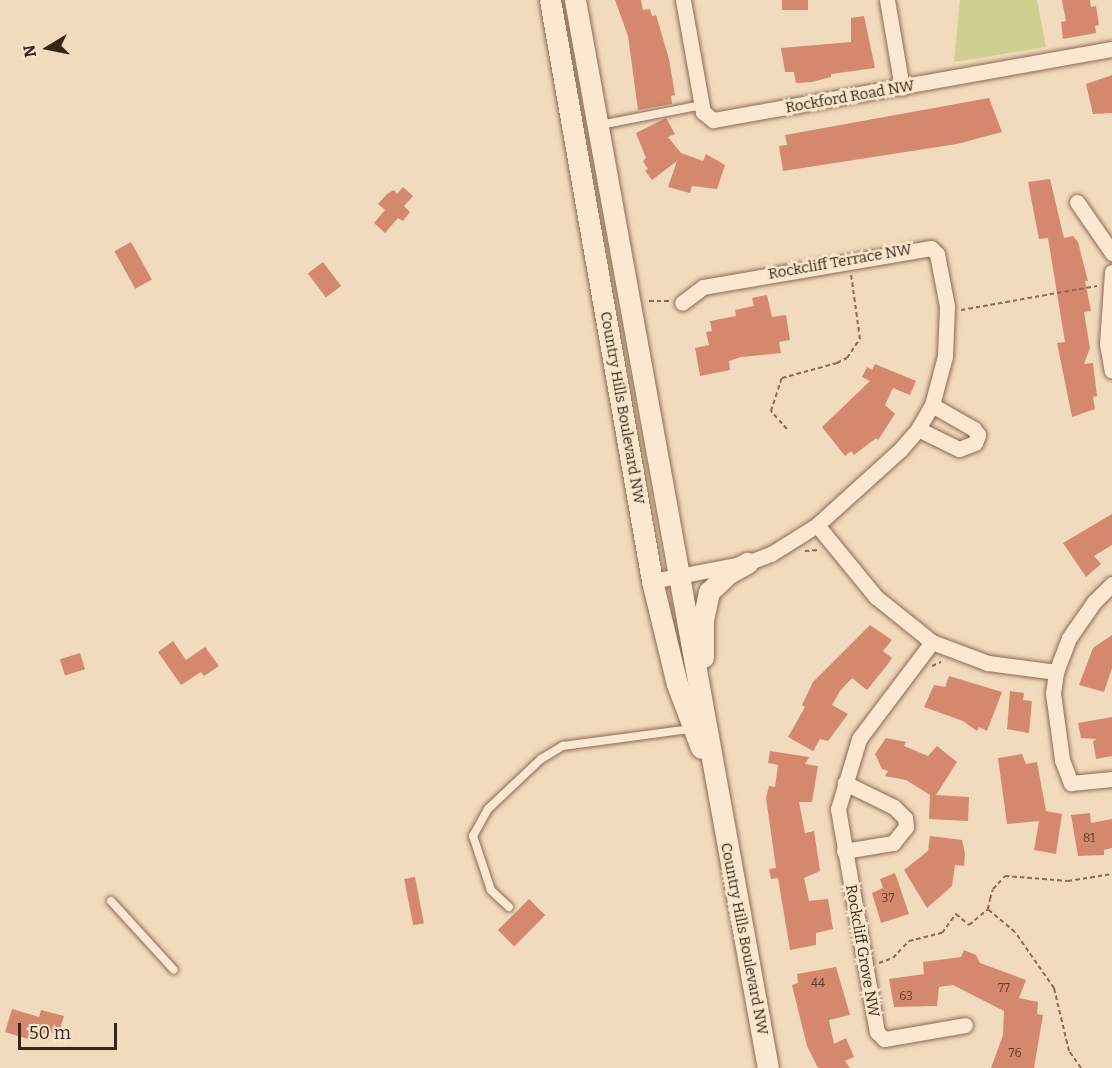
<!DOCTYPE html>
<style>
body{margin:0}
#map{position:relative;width:1112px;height:1068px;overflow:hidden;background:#f2dabc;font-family:Bitter,serif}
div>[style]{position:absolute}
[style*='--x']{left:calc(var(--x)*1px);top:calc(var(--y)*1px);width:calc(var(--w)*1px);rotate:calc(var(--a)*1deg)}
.green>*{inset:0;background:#d1cf8f}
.building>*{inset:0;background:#d4896e;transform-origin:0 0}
.path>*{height:2px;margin-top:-1px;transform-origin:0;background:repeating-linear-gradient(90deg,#8b6954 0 4.5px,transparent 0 7.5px)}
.roads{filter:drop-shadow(0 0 2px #8b6954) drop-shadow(0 0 2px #8b6954)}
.service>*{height:8px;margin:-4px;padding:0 4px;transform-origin:4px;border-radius:4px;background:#fce8d0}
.minor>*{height:15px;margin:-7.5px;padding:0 7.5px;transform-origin:7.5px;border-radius:7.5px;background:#fce8d0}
.secondary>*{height:21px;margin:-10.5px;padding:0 10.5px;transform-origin:10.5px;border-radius:10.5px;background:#fce8d0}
span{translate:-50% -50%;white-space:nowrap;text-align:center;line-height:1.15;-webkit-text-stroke:5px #f9e5cc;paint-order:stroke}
.number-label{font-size:12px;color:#603d2f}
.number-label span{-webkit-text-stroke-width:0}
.street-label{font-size:15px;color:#39241a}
.north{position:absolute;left:18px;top:18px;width:60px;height:60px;-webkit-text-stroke:4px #f9e5cc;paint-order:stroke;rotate:260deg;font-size:16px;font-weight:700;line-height:24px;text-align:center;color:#39241a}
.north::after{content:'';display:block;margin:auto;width:21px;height:27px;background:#39241a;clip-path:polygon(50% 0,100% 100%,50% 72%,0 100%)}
.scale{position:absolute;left:18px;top:1023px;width:99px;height:27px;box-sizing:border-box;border:3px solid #39241a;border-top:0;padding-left:8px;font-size:18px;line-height:21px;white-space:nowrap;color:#39241a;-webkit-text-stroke:4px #f9e5cc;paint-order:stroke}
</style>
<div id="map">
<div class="green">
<i style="clip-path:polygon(960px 0,1037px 0,1046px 47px,954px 62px)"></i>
</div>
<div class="building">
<i style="clip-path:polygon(615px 0,641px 0,643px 10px,650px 9px,652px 16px,656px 15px,669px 59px,675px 95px,671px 96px,672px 104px,638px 110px,628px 36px)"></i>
<i style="left:782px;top:0;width:26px;height:10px"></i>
<i style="clip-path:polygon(1062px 0,1090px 0,1091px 7px,1096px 6px,1099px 25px,1095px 26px,1096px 33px,1063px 39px,1061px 22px,1066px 21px)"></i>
<i style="clip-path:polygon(864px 16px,875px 68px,831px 74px,831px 77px,812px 82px,796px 83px,794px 72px,785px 72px,781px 48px,851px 42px,851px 18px)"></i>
<i style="clip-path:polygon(1112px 75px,1112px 113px,1093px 114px,1086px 84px)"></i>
<i style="clip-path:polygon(989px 98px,1002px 132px,957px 144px,783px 171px,779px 146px,787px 145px,785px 135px)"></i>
<i style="clip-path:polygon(666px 118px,675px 134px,668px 137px,681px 153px,703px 161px,706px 154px,725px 165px,717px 189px,692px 186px,690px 193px,668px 187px,677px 161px,652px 180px,645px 171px,648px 169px,643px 161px,646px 158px,636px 133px)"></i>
<i style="clip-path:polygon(1050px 179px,1064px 238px,1073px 236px,1078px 242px,1088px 281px,1085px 281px,1091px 311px,1084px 312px,1090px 348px,1084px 364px,1093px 363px,1097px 396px,1093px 397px,1095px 409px,1072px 417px,1057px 343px,1065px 342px,1048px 238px,1039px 239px,1028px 182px)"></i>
<i style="clip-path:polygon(403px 187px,413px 196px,404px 206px,410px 212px,403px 221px,398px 218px,385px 233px,374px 223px,385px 210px,378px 204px,387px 194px,394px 190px,397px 194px)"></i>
<i style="left:131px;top:242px;width:43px;height:19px;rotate:61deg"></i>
<i style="left:323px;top:262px;width:30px;height:19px;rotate:53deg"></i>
<i style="clip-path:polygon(767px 295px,772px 317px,786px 315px,790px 340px,779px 342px,781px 353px,741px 357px,729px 361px,730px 370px,700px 376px,695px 348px,709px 345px,706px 332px,712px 331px,710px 321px,736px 316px,735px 310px,754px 306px,752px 298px)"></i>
<i style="clip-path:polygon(875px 364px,916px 381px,910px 395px,893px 388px,885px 405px,895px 414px,878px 440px,876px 438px,854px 455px,851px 451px,845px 456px,822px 427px,870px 381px,862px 377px,867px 367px,872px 370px)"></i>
<i style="clip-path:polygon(1112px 514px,1112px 545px,1094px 556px,1101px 564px,1086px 577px,1063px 543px)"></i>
<i style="clip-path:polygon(870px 625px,892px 640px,883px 651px,892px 658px,888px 664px,867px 690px,852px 678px,840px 691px,832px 705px,848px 714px,828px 741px,820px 739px,813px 751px,788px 737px,805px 707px,802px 705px,813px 682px)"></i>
<i style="clip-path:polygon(1112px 635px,1112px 668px,1104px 692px,1079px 685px,1093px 648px)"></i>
<i style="clip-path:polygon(173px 641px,186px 660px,205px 647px,219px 666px,204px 676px,201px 672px,181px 685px,158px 652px)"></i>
<i style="left:80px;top:653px;width:17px;height:21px;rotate:73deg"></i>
<i style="clip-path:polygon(949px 676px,1002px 692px,987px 731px,979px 727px,977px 731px,963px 721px,924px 707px,934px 685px,945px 687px)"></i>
<i style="clip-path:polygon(1010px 691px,1024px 693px,1023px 700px,1032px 701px,1029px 733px,1007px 729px)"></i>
<i style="clip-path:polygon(1112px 717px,1112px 756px,1096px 759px,1093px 741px,1097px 739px,1081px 738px,1078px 723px)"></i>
<i style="clip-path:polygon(886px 738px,906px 742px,904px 746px,928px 756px,937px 746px,957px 762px,936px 795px,969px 797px,968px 821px,929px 819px,930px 795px,906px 780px,885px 776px,888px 771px,882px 769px,875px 754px)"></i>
<i style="clip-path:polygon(770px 751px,809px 757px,805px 764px,818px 766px,812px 802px,799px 802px,805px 833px,814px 831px,820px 871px,804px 878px,809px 901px,828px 899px,833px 929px,816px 933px,816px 945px,790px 950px,778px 878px,771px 879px,769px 869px,776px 868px,766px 798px,769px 786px,775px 787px,778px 765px,768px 763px)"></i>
<i style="clip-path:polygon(1022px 754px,1026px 764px,1037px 762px,1046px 811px,1062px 814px,1056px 854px,1034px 850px,1039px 821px,1007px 824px,998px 758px)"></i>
<i style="clip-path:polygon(1090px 813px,1091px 823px,1112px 819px,1112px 848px,1104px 850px,1104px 855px,1078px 856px,1071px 815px)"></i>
<i style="clip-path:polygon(930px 836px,962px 840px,965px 854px,964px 866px,955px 865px,952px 886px,927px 908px,904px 870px,928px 851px)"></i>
<i style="clip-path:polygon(895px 873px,909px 914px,881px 923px,872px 893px,883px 888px,880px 879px)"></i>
<i style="left:415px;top:877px;width:47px;height:11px;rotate:79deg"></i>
<i style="left:529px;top:899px;width:23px;height:44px;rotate:45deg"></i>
<i style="clip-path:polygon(964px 950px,976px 955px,980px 963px,1026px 980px,1019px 998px,1038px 1002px,1037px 1014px,1043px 1015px,1034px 1068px,991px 1068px,1003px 1035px,1004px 1011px,953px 985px,939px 987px,937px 1006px,894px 1007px,889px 979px,924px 974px,923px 962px,961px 957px)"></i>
<i style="clip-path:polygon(836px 967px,850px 1015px,829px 1020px,834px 1044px,846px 1038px,854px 1057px,845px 1061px,850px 1068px,818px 1068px,807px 1046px,792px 985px,798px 983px,797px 974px)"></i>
<i style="clip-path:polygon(12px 1009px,39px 1017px,41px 1010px,64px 1016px,59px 1032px,44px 1033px,35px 1041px,5px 1032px)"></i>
</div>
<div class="path">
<i style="--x:649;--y:301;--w:21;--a:0"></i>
<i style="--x:961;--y:310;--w:138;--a:-10"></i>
<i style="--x:787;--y:429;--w:24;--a:-132"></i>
<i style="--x:771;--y:411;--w:35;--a:-72"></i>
<i style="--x:782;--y:378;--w:57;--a:-15.3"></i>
<i style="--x:837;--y:363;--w:11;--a:-27"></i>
<i style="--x:847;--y:358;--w:23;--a:-56"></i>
<i style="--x:860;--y:339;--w:66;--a:-97.9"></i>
<i style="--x:805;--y:551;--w:14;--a:-4"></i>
<i style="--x:932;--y:666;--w:10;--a:-24"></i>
<i style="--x:879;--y:963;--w:15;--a:-20"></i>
<i style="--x:893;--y:958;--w:23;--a:-47"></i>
<i style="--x:909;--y:941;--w:34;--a:-14"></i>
<i style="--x:942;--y:933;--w:24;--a:-54"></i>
<i style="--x:956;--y:914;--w:17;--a:40"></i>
<i style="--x:969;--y:925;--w:25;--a:-40"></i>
<i style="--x:1081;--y:1068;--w:21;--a:-125"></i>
<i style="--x:1069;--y:1051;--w:65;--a:-103.4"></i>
<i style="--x:1054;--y:988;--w:68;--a:-124.9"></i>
<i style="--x:1015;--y:932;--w:35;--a:-140"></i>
<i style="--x:988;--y:909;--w:10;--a:-79"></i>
<i style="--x:990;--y:899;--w:10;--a:-73"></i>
<i style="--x:993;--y:889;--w:18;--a:-47"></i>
<i style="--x:1005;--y:876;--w:63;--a:4.5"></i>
<i style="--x:1068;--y:881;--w:45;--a:-9"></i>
</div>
<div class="roads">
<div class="service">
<i style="--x:600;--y:125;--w:104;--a:-11.1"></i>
<i style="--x:111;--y:901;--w:93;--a:47.6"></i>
<i style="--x:509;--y:907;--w:25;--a:-137"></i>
<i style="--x:491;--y:890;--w:57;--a:-108.4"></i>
<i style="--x:473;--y:836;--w:31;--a:-61"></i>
<i style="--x:488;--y:809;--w:73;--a:-43.3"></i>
<i style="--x:541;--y:759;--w:26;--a:-31"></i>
<i style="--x:563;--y:746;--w:129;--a:-7.6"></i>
</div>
<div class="minor">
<i style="--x:683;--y:0;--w:114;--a:79.9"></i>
<i style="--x:703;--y:112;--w:13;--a:39"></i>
<i style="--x:713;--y:120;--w:405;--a:-10.1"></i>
<i style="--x:887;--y:0;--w:89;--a:80.3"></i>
<i style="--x:1077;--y:202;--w:62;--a:55.5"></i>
<i style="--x:1112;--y:272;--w:72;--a:94"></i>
<i style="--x:1107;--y:344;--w:27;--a:80"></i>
<i style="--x:918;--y:429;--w:46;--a:26"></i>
<i style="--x:959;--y:449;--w:17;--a:-21"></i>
<i style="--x:975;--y:443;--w:9;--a:-69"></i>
<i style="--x:978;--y:435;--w:7;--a:-124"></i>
<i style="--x:974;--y:429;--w:48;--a:-150.3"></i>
<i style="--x:817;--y:525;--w:93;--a:50.7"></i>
<i style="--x:876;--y:597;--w:72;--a:38.8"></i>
<i style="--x:932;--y:642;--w:60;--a:20.6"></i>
<i style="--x:988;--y:663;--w:69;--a:7.5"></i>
<i style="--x:652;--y:581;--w:97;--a:-10.7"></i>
<i style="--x:747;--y:563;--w:26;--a:-21"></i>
<i style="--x:771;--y:554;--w:54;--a:-32.2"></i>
<i style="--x:817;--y:525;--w:112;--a:-42.1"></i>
<i style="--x:900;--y:450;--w:28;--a:-49"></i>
<i style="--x:918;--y:429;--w:28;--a:-60"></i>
<i style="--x:932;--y:405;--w:51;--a:-75.1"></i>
<i style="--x:945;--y:356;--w:50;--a:-87.7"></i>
<i style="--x:947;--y:306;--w:53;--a:-100.9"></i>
<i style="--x:937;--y:254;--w:8;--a:-135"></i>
<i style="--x:931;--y:248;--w:231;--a:170.3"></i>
<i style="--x:703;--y:287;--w:26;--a:143"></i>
<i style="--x:1112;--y:584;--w:25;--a:135"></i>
<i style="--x:1094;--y:602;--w:44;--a:124.8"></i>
<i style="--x:1069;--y:638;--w:36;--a:111"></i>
<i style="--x:1056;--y:672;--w:21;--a:98"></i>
<i style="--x:1053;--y:693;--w:68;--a:82.3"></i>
<i style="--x:1062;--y:760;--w:25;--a:69"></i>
<i style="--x:1071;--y:783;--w:41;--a:-5.6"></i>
<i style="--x:932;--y:642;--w:121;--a:127"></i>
<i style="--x:859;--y:739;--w:73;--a:106.7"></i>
<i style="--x:838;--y:809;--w:226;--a:80.1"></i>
<i style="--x:877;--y:1032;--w:10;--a:45"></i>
<i style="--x:884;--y:1039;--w:82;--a:-9.8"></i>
<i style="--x:844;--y:851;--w:50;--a:-9.3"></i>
<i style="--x:893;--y:843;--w:21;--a:-51"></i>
<i style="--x:906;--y:827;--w:9;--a:-96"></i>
<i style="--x:905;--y:818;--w:16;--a:-135"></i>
<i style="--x:894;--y:807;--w:55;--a:-153.9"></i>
</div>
<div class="secondary">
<i style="--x:550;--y:0;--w:590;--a:80.04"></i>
<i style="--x:652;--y:581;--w:106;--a:76.4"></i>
<i style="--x:677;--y:684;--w:68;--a:69.4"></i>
<i style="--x:575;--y:0;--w:1085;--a:79.76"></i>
<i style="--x:703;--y:657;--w:37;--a:-90"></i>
<i style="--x:703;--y:620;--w:29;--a:-78"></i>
<i style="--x:709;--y:592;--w:28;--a:-44"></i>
<i style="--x:729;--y:573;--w:21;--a:-29"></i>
</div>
</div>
<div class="number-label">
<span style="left:1089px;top:839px">81</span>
<span style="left:888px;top:899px">37</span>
<span style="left:818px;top:984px">44</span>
<span style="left:1004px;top:989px">77</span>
<span style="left:906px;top:997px">63</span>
<span style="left:1015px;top:1054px">76</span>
</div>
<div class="street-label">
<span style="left:850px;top:97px;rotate:-10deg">Rockford Road NW</span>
<span style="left:840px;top:262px;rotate:-10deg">Rockcliff Terrace NW</span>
<span style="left:622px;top:408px;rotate:80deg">Country Hills Boulevard NW</span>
<span style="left:744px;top:939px;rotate:79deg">Country Hills Boulevard NW</span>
<span style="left:862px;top:951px;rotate:80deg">Rockcliff Grove NW</span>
</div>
<div class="north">N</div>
<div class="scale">50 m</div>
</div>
